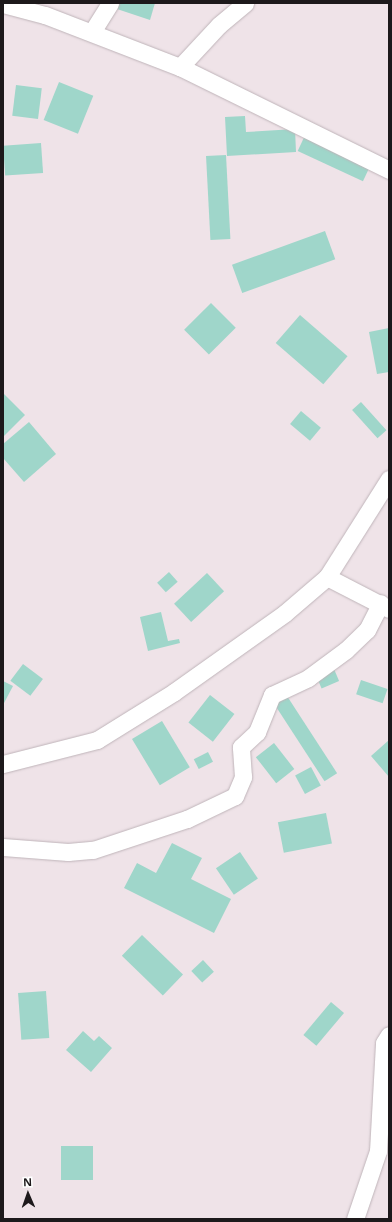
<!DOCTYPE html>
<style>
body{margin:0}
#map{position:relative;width:392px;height:1222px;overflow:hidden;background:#efe3e8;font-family:"Open Sans",sans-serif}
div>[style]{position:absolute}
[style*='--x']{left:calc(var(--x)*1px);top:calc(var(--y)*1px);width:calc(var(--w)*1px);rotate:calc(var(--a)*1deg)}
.building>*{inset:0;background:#9fd6ca;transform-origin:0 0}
.roads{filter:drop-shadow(0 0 1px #bfb4b9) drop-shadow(0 0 1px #bfb4b9)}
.street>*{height:17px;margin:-8.5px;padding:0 8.5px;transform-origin:8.5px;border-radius:8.5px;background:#fff}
span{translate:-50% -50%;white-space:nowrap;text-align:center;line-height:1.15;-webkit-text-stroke:3.5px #fff;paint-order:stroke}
.frame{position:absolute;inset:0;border:4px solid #1d191b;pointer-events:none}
.north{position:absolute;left:8px;top:1174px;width:40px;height:40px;-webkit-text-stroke:3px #fff;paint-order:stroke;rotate:358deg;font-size:11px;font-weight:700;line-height:16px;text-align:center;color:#1d191b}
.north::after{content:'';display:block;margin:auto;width:14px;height:18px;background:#1d191b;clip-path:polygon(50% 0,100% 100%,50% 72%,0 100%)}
</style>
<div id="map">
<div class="building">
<i style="clip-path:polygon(120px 3px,155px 3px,150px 20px,117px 9px)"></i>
<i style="left:59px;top:82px;width:37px;height:41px;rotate:22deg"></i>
<i style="left:16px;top:85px;width:26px;height:31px;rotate:7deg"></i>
<i style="clip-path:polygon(245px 116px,246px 132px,295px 129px,296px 152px,227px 156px,225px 117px)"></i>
<i style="left:307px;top:131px;width:72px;height:22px;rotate:25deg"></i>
<i style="left:41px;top:143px;width:30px;height:38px;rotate:86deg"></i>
<i style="left:226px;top:155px;width:84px;height:20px;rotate:87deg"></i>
<i style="left:325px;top:231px;width:30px;height:99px;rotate:70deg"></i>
<i style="left:211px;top:303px;width:35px;height:38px;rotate:45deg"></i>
<i style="left:300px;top:315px;width:63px;height:37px;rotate:41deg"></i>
<i style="clip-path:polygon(389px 328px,389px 372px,377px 374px,369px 332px)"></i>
<i style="clip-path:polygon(3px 393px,25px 415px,3px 437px)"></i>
<i style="left:361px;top:402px;width:38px;height:12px;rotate:48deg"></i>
<i style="left:301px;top:411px;width:26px;height:17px;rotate:40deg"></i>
<i style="clip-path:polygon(29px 422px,56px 454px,24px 482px,3px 458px,3px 444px)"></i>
<i style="left:169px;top:572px;width:13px;height:16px;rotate:48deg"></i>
<i style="left:207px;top:573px;width:25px;height:45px;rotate:47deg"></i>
<i style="clip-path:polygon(161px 612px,168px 641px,179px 639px,180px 643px,148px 651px,140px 617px)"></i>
<i style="left:23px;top:664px;width:25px;height:21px;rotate:37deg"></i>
<i style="left:334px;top:669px;width:13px;height:19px;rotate:67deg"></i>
<i style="left:361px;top:680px;width:28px;height:15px;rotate:19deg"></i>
<i style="clip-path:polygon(3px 681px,13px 686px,3px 705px)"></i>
<i style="left:210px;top:695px;width:31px;height:35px;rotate:38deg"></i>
<i style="left:287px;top:696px;width:92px;height:15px;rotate:57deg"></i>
<i style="left:162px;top:721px;width:54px;height:35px;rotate:59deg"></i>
<i style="clip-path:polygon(389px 740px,389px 777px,371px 756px)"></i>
<i style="left:274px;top:743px;width:33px;height:23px;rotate:52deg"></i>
<i style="left:208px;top:752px;width:11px;height:16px;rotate:63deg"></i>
<i style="left:311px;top:767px;width:21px;height:18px;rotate:62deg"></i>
<i style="left:326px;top:813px;width:31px;height:49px;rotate:79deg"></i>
<i style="clip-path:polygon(172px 843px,202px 858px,191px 879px,231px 899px,214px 933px,124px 888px,137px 863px,156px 873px)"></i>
<i style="left:240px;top:852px;width:32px;height:29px;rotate:56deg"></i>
<i style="left:142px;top:935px;width:57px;height:29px;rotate:44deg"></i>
<i style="left:203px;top:960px;width:16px;height:16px;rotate:47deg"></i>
<i style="left:46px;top:991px;width:47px;height:28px;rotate:86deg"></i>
<i style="left:331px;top:1002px;width:17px;height:43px;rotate:40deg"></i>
<i style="clip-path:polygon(83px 1031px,94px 1041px,99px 1036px,112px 1048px,91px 1072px,66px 1050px)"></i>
<i style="left:61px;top:1146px;width:32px;height:34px"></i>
</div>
<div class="roads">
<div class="street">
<i style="--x:3;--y:4;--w:43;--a:14.7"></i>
<i style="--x:45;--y:15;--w:145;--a:21.1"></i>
<i style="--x:180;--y:67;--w:233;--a:26.2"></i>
<i style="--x:92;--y:32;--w:34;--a:-58"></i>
<i style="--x:180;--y:67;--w:57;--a:-47.1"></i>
<i style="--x:219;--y:25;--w:34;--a:-40"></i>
<i style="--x:327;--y:577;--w:70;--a:27.3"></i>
<i style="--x:3;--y:764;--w:97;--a:-14.3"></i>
<i style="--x:97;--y:740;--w:91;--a:-31.9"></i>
<i style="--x:174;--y:692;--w:136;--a:-35.4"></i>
<i style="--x:285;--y:613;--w:55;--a:-40.6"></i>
<i style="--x:327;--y:577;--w:116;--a:-57.7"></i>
<i style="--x:3;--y:847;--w:65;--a:4.4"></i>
<i style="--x:68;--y:852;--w:25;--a:-5"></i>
<i style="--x:93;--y:850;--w:99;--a:-18.3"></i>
<i style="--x:187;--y:819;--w:53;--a:-25.6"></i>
<i style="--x:235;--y:796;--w:21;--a:-67"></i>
<i style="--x:243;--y:777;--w:30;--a:-94"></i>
<i style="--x:241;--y:747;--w:22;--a:-43"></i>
<i style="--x:257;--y:732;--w:40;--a:-68"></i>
<i style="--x:272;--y:695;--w:40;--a:-25"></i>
<i style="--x:308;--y:678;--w:47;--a:-36.4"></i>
<i style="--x:346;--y:650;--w:29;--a:-44"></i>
<i style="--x:367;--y:630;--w:30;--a:-63"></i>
<i style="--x:355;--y:1219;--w:72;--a:-71.3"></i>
<i style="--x:378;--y:1151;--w:108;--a:-86.8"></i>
<i style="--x:384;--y:1043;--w:9;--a:-58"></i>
</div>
</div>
<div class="frame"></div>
<div class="north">N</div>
</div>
